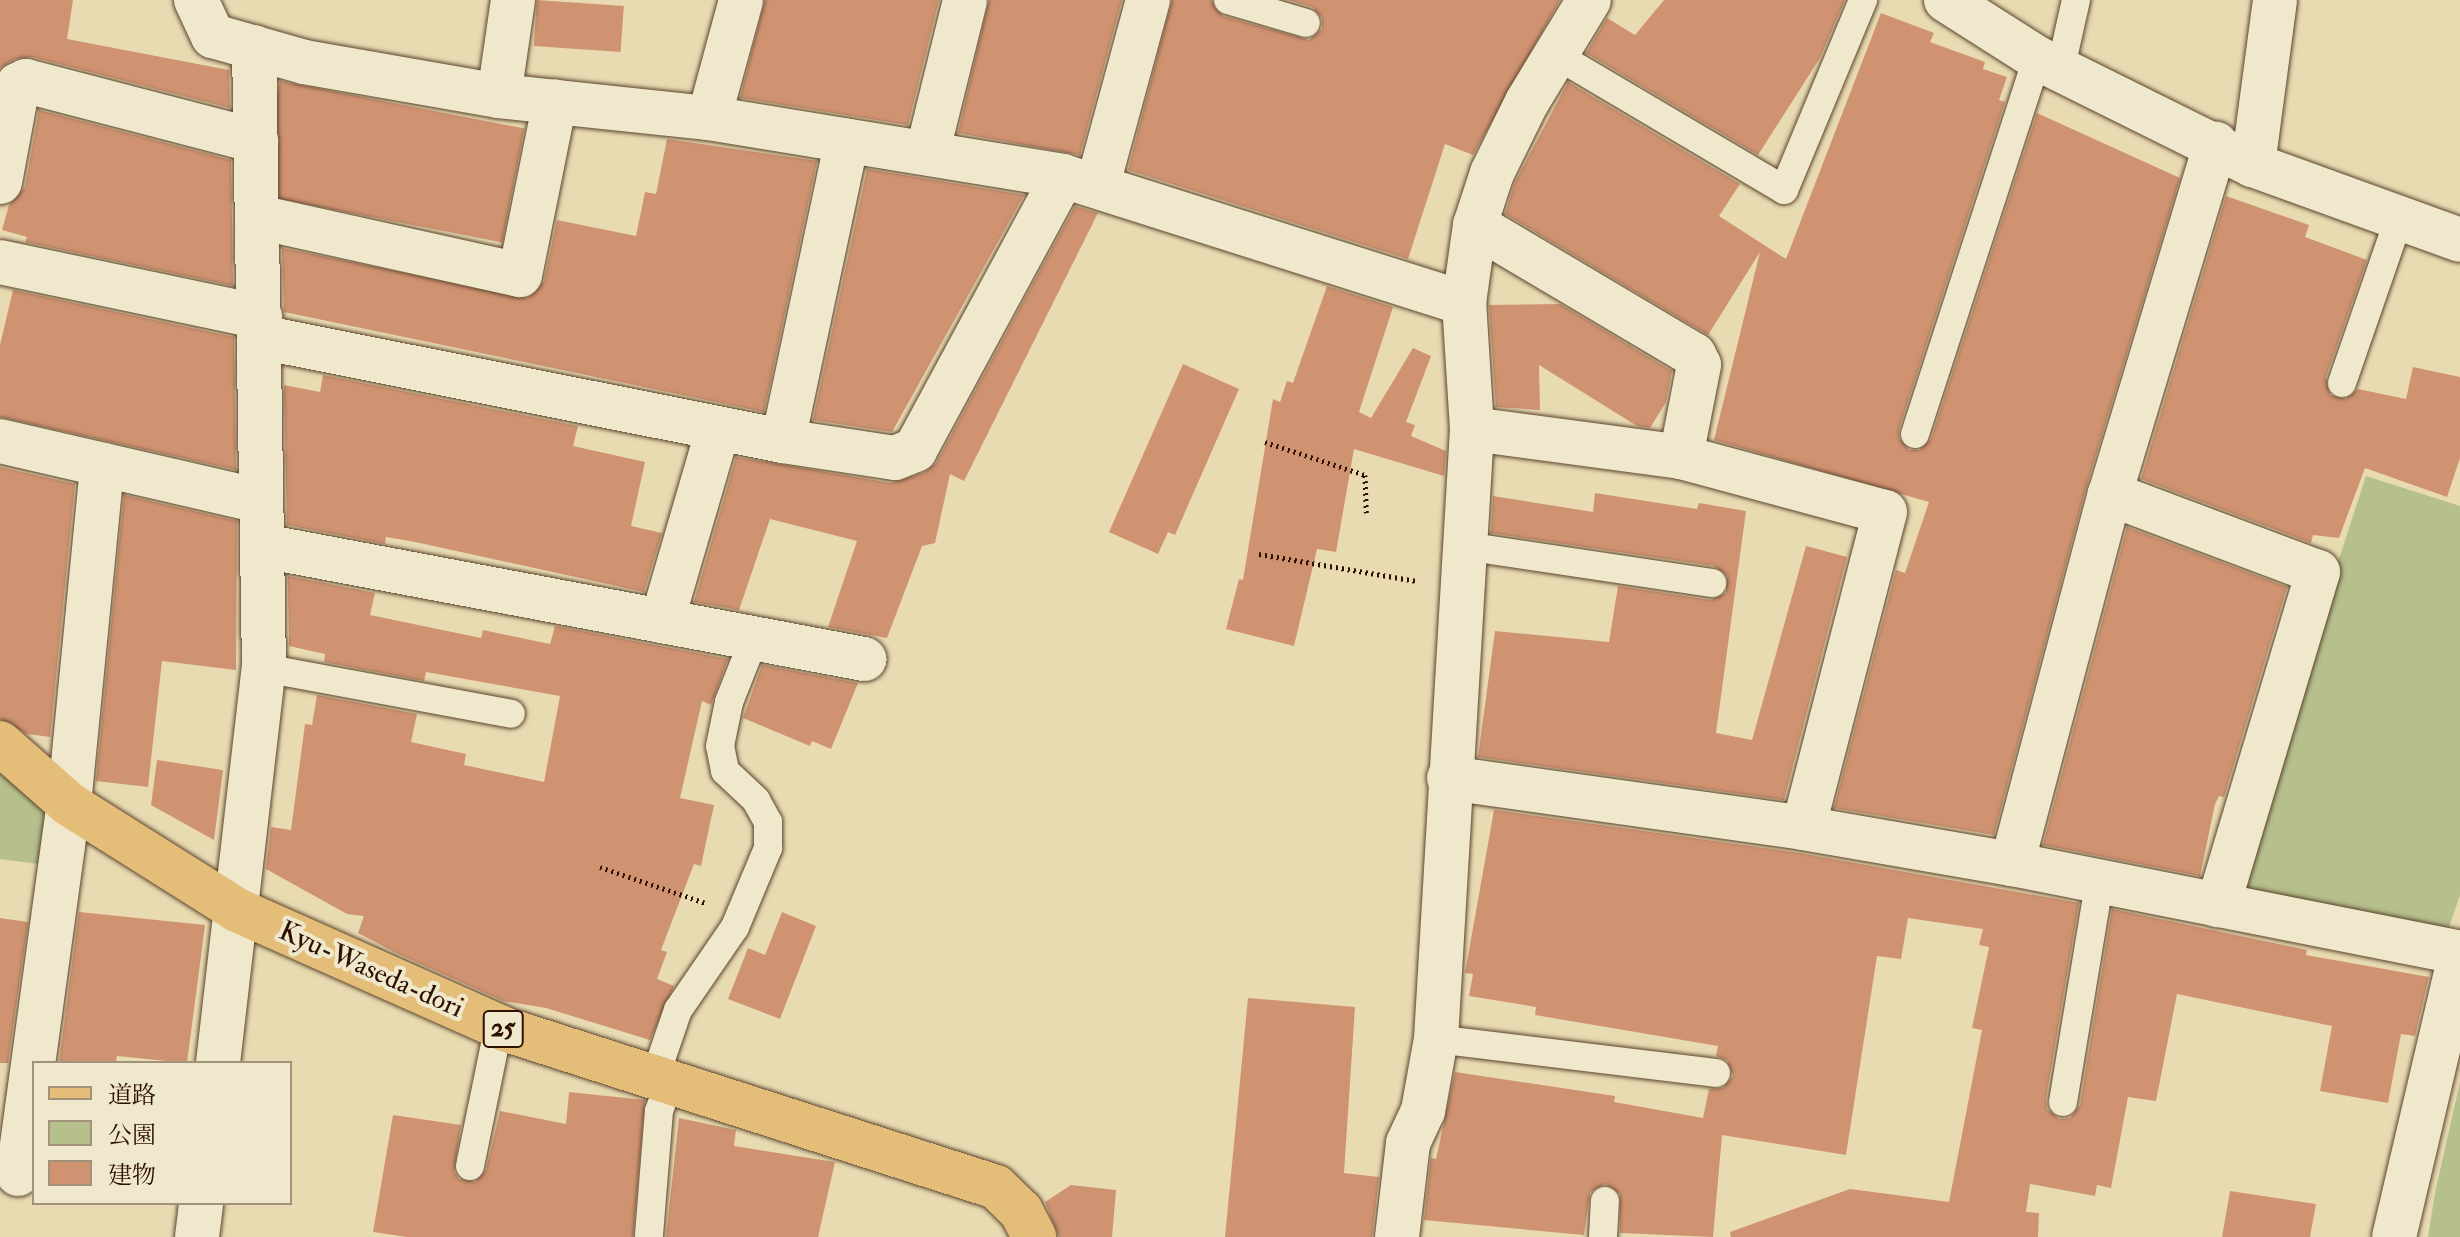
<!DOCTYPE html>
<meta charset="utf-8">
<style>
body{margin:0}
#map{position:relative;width:2460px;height:1237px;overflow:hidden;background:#e8dbb2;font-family:"IM FELL Double Pica","Noto Serif JP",serif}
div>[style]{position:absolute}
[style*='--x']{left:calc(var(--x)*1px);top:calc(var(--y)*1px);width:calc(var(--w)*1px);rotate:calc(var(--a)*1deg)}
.green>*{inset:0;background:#b5c08d}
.building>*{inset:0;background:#d09372;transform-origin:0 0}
.path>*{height:5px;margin-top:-2.5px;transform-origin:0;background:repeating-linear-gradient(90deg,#2d1001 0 2px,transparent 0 6px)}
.roads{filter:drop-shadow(0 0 2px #5c432d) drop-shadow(0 0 2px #5c432d)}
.lane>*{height:28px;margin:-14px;padding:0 14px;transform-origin:14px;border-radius:14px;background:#f0e8cd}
.street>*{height:44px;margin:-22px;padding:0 22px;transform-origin:22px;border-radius:22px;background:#f0e8cd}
.secondary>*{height:44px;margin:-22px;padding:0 22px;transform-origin:22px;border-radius:22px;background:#f0e8cd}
.primary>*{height:44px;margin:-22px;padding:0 22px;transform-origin:22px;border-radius:22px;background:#e4be79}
span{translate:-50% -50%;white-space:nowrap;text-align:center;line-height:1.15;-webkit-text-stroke:8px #f0e8cd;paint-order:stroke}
.shield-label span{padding:2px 6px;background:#f0e8cd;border:2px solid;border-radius:6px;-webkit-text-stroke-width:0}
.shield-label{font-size:26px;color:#2d1001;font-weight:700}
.street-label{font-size:28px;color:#2d1001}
.legend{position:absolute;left:32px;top:1061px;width:260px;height:144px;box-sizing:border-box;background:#f0e8cd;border:2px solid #a2927b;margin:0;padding:10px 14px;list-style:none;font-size:24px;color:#2d1001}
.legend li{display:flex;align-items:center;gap:16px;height:40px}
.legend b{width:40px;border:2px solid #a2927b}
</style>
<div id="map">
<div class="green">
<i style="clip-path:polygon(2366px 476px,2460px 506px,2460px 895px,2445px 939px,2229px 897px)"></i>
<i style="clip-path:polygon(0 765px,47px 808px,39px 864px,0 859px)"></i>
<i style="clip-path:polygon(2460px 1082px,2460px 1237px,2428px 1237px,2435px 1193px)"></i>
</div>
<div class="building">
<i style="clip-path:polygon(0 0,73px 0,67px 39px,229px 70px,230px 108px,32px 57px,15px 59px,0 68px)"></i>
<i style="left:537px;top:0;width:87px;height:46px;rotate:4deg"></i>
<i style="clip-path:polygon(765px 0,939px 0,908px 125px,740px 98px)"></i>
<i style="clip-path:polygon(989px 0,1122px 0,1080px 155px,958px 133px)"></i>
<i style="clip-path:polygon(1172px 0,1211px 0,1223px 16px,1309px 40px,1322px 29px,1322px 18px,1312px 7px,1288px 0,1560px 0,1473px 155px,1445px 144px,1408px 259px,1128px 170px)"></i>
<i style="clip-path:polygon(1664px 0,1845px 0,1820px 58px,1758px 155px,1586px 53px,1607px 18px,1635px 35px)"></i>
<i style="clip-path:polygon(1881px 13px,1934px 33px,1930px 42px,1985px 62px,1983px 69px,2007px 77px,1999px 100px,2005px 102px,1899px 429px,1899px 438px,1909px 450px,1919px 450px,1931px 439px,2037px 113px,2180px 178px,2086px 488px,1994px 835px,1834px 808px,1896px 570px,1905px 573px,1929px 502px,1714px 440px,1760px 252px,1708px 335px,1505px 214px,1515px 182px,1568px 82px,1740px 184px,1719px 216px,1786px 259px)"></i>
<i style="left:280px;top:81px;width:249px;height:116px;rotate:11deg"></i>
<i style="clip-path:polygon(39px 110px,231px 160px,233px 286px,25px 242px,27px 237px,2px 230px,9px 205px,25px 187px)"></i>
<i style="clip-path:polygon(667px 139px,817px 161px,764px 412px,284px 312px,282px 248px,528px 298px,544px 281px,557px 220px,636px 236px,645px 192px,656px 194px)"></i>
<i style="clip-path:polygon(867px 169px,1024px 195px,892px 432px,813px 420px)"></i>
<i style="clip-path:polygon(2226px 196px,2309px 225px,2305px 237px,2367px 260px,2326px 377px,2330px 395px,2346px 399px,2358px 389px,2406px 399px,2413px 367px,2460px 377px,2460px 458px,2447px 497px,2365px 468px,2339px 538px,2313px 535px,2311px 543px,2141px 479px)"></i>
<i style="clip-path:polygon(1075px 206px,1098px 213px,964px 481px,950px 474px,935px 543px,922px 546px,887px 638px,828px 627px,857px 541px,770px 519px,739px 610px,694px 602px,736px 457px,891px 483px,924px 473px,936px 463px)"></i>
<i style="clip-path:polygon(1327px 286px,1393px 307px,1359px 412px,1371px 418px,1413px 348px,1431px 356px,1406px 422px,1415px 425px,1411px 436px,1446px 451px,1444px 476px,1354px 449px,1336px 552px,1317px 549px,1294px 646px,1226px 629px,1239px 579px,1243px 580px,1273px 399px,1280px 402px,1287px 381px,1293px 383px)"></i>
<i style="clip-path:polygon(13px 290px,234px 337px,236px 470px,0 417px,0 345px)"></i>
<i style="clip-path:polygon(1560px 304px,1672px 371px,1666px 402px,1650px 428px,1637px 426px,1539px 365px,1540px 410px,1496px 407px,1489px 305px)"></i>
<i style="clip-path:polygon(1183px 364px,1239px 389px,1175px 535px,1168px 532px,1158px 554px,1109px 532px)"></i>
<i style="clip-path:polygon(323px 375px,578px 426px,573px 446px,645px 462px,631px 526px,662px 533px,644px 592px,415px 542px,386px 537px,385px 544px,287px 525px,284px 385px,320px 392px)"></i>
<i style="clip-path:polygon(0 467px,75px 484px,50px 737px,27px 734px,0 719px)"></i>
<i style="clip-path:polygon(1595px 493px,1697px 509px,1699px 503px,1746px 511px,1716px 733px,1752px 740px,1806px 546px,1847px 557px,1784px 800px,1478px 757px,1495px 631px,1609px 642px,1618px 586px,1710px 600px,1726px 593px,1727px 576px,1714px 566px,1491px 533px,1493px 496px,1593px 512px)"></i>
<i style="clip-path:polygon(124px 495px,237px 521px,236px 670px,162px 661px,148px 787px,96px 781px)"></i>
<i style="clip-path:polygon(2127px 527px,2287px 587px,2224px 797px,2219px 796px,2215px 804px,2200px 876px,2043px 845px)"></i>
<i style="clip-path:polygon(288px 576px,375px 593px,370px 615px,481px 638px,483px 630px,550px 644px,555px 626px,728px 659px,711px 705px,702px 701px,680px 798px,714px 805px,701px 866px,694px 864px,661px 950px,667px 952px,657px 979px,674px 986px,650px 1040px,546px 1008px,503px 1001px,396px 953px,358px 933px,364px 916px,347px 914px,266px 869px,271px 827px,291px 830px,305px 724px,312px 725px,317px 695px,417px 714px,411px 742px,466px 754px,464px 765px,544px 782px,560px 696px,426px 672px,424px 681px,324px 662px,325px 654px,289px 646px)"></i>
<i style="clip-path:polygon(762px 665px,858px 683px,831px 749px,812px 741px,810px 746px,743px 718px)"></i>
<i style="clip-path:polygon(157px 760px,223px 770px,214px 840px,151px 805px)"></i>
<i style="clip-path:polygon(1494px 810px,1799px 853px,2079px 903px,2046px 1099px,2047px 1109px,2059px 1119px,2070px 1118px,2080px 1105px,2112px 909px,2307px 950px,2306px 955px,2429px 977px,2427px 985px,2415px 1036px,2401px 1034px,2388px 1103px,2320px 1091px,2332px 1026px,2177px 994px,2156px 1101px,2128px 1097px,2111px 1188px,2097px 1185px,2095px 1196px,2030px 1184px,2026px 1212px,2039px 1213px,2038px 1237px,1731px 1237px,1730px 1232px,1850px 1189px,1949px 1202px,1982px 1030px,1972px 1028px,1989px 947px,1979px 945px,1983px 929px,1908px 918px,1901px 959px,1877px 956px,1846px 1155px,1722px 1135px,1713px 1237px,1620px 1233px,1620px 1194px,1605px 1184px,1590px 1192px,1584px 1235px,1424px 1220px,1431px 1158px,1436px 1159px,1455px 1072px,1615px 1096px,1614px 1102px,1703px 1118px,1709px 1089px,1723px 1088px,1733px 1076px,1727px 1060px,1716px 1056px,1718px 1046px,1535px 1015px,1536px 1007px,1469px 996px,1473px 974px,1465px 973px)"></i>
<i style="clip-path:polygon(79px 912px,205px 925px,187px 1063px,117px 1056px,116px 1063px,59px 1063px)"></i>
<i style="clip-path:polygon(782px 912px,816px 926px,780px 1019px,728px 999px,748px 948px,765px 955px)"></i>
<i style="clip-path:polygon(0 918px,28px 922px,8px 1063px,0 1063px)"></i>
<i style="clip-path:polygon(1248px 998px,1355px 1007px,1344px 1173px,1379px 1177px,1372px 1237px,1225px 1237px)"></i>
<i style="clip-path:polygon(569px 1092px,645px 1100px,633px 1237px,407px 1237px,373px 1232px,393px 1115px,461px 1125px,454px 1171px,459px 1179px,475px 1182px,486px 1170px,500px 1111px,566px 1124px)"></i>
<i style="clip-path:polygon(679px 1118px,736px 1130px,734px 1146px,835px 1162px,818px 1237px,666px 1237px)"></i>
<i style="clip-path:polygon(1071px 1185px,1116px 1190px,1112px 1237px,1059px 1237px,1045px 1202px)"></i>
<i style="clip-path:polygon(2230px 1191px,2316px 1204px,2310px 1237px,2222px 1237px)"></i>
</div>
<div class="path">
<i style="--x:1265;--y:442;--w:105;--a:18.3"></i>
<i style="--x:1365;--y:475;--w:38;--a:88"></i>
<i style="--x:1259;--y:554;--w:160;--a:9.7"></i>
<i style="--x:600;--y:867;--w:112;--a:18.8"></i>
</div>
<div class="roads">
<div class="lane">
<i style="--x:1228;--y:0;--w:81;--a:16.4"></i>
<i style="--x:1556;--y:55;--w:265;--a:30.6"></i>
<i style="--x:1784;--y:190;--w:206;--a:-67.4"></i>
<i style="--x:2061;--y:67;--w:69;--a:-77.4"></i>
<i style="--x:2342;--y:383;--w:175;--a:-70.9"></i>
<i style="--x:1915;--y:434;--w:395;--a:-72"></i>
<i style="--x:1464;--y:546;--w:251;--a:8.5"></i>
<i style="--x:264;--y:668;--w:251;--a:10.5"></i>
<i style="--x:1436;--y:1039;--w:282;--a:6.9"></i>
<i style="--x:655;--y:1077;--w:71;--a:-71.1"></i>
<i style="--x:678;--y:1010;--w:101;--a:-55.5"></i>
<i style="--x:735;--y:927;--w:86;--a:-67.3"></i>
<i style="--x:768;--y:848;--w:26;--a:-90"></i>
<i style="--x:768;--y:822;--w:25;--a:-119"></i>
<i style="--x:756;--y:800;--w:42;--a:-136.9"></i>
<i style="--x:725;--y:771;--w:25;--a:-101"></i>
<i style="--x:720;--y:746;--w:45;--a:-78.4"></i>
<i style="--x:729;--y:702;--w:68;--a:-68.4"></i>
<i style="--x:2063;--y:1102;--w:226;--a:-80.6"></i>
<i style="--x:470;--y:1166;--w:125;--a:-78.4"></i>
<i style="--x:495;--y:1044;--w:17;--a:-59"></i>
<i style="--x:649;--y:1235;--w:124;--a:-85.4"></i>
<i style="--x:659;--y:1111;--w:32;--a:-70"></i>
<i style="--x:1603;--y:1237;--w:36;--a:-87"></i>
</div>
<div class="street">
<i style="--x:196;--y:0;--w:40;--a:65"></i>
<i style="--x:213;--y:36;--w:95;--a:15.9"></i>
<i style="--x:304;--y:62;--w:198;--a:9.9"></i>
<i style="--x:499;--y:96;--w:211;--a:6"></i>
<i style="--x:709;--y:118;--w:359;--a:9.3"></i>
<i style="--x:1063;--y:176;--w:421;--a:17.6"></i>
<i style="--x:1946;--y:0;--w:108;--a:32.5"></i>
<i style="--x:2037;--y:58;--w:241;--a:26.4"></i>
<i style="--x:2253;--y:165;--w:220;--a:19.9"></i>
<i style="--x:499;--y:96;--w:97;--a:-81.7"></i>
<i style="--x:709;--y:118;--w:122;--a:-74.8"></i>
<i style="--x:928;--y:150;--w:154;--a:-76.1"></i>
<i style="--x:2253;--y:165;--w:166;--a:-82.4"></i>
<i style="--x:0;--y:182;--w:99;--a:-79.5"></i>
<i style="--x:18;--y:85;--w:9;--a:-27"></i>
<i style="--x:26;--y:81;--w:238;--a:14.6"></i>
<i style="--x:1098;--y:184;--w:191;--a:-74.8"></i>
<i style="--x:258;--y:217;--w:268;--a:12.5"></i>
<i style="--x:520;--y:275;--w:177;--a:-78.6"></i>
<i style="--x:1475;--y:225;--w:255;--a:30.7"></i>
<i style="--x:1694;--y:355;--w:11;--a:63"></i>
<i style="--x:1699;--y:365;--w:94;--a:101.1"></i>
<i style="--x:0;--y:262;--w:266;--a:11.9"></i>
<i style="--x:260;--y:337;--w:533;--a:11.25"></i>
<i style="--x:783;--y:441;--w:113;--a:8.6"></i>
<i style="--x:895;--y:458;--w:22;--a:-22"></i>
<i style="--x:915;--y:450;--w:311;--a:-61.6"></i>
<i style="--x:1472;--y:429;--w:211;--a:7.6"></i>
<i style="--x:1681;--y:457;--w:211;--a:15.1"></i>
<i style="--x:1885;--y:512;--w:326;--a:104.5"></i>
<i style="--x:0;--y:441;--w:266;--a:13"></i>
<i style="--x:783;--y:441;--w:307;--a:-78"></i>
<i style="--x:2110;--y:494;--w:222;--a:20.6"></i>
<i style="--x:2318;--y:572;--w:348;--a:106.7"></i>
<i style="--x:263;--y:546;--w:612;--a:10.65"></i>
<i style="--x:662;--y:621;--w:200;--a:-73.7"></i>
<i style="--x:1449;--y:778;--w:358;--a:8"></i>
<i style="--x:1803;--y:828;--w:212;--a:9.8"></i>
<i style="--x:2012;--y:864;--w:457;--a:11.2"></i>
<i style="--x:2012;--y:864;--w:383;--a:-75.2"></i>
<i style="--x:2110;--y:494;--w:366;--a:-73.2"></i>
<i style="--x:218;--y:1063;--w:398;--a:-83.4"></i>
<i style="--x:264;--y:668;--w:621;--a:-90.92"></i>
<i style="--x:18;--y:1174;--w:373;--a:-82.2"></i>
<i style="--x:69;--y:804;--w:341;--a:-84.4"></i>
<i style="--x:197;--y:1237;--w:34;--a:-83"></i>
<i style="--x:1397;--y:1237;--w:95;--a:-83.3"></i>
<i style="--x:1408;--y:1143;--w:35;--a:-65"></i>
<i style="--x:1423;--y:1111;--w:73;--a:-79.8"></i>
<i style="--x:1436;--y:1039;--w:611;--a:-86.62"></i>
<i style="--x:1472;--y:429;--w:126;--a:-93.6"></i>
<i style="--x:1464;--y:303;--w:79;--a:-82"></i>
<i style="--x:1475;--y:225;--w:55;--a:-71.9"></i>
<i style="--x:1492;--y:173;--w:79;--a:-63.8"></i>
<i style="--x:1527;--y:102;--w:119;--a:-58.7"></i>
</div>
<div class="secondary">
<i style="--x:2394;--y:1237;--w:289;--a:-76.8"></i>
</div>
<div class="primary">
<i style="--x:0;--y:743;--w:92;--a:41.5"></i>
<i style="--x:69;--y:804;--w:199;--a:32.2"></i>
<i style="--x:237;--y:910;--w:292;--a:24"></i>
<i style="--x:504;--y:1029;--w:517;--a:17.8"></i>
<i style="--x:996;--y:1187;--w:35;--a:44"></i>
<i style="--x:1021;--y:1211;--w:29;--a:63"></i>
</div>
</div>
<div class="shield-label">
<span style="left:503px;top:1029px">25</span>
</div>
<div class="street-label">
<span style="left:371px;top:970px;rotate:24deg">Kyu-Waseda-dori</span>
</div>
<ul class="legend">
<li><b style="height:10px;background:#e4be79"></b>道路</li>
<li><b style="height:22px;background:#b5c08d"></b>公園</li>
<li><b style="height:22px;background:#d09372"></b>建物</li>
</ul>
</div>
